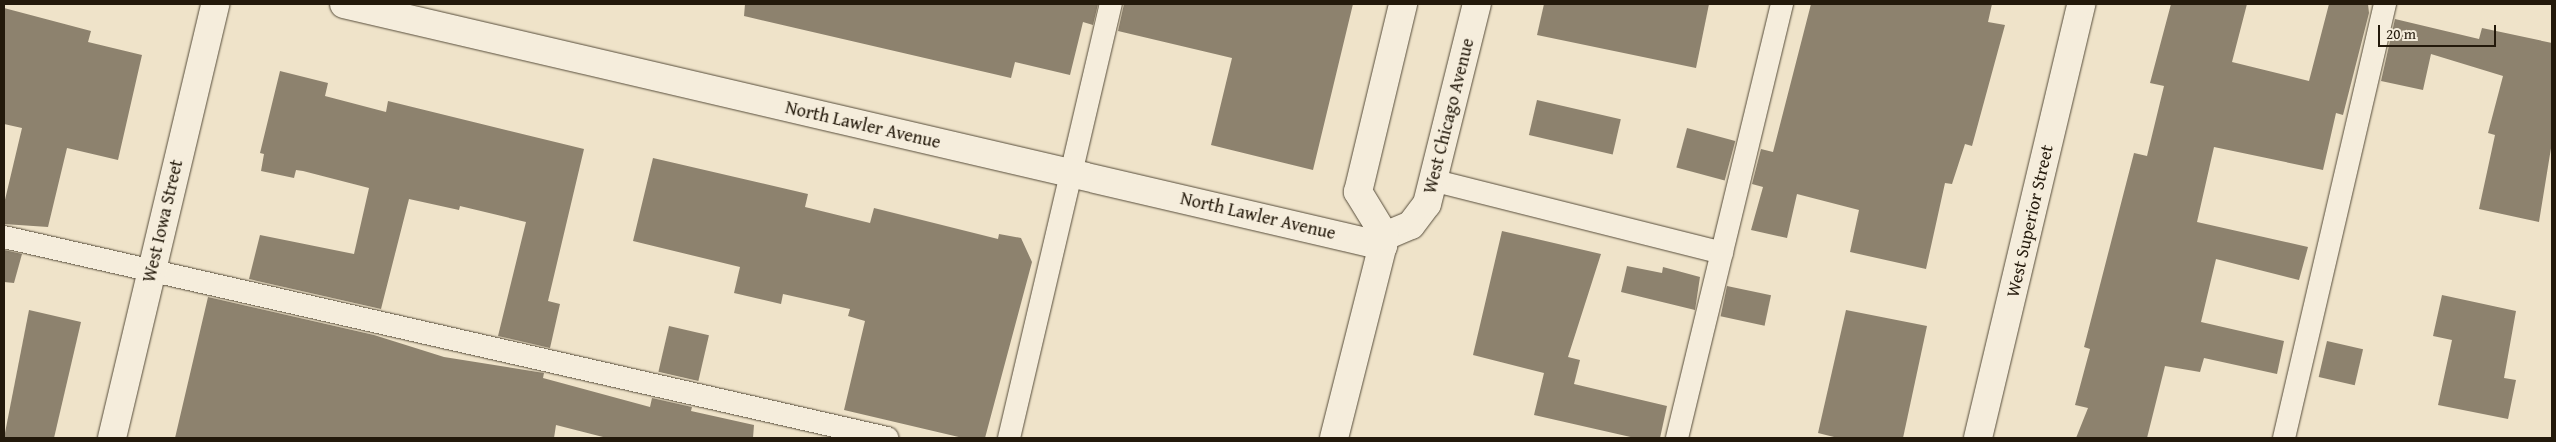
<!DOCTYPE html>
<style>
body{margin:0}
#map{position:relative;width:2556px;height:442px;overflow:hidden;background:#efe3c9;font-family:"Gentium Book Plus",serif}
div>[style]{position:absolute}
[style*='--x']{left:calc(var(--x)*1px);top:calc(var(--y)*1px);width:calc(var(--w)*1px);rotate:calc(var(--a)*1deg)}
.building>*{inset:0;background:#8d826e;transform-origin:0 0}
.roads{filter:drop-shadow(0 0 1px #564c3a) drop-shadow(0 0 1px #564c3a)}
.lane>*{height:22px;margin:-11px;padding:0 11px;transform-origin:11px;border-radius:11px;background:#f5eddc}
.street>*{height:28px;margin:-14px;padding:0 14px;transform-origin:14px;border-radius:14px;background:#f5eddc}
.secondary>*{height:28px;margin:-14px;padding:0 14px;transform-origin:14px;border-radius:14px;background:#f5eddc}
span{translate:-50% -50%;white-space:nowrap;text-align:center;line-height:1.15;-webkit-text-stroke:4px #f5eddc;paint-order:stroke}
.street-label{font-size:18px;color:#23190b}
.frame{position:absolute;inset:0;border:5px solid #23190b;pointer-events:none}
.scale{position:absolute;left:2378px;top:25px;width:118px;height:22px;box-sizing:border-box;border:2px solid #23190b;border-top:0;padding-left:6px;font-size:15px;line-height:18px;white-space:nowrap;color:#23190b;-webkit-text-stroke:4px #f5eddc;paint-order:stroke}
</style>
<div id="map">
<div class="building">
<i style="clip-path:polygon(745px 4px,1098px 4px,1093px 25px,1083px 22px,1070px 75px,1015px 62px,1011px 78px,744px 16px)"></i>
<i style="clip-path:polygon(1124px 4px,1353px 4px,1313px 170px,1211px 145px,1232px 58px,1118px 31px)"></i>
<i style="clip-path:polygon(1544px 4px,1709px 4px,1696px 68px,1537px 35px)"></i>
<i style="clip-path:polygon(1811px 4px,1992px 4px,1988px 22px,2005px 25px,1972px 146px,1965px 144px,1952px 184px,1945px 183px,1926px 269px,1850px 252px,1859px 210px,1797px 194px,1787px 238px,1751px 230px,1763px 187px,1752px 184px,1761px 149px,1773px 152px)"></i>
<i style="clip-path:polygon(2171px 4px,2247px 4px,2232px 62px,2309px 81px,2329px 4px,2368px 4px,2369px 13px,2343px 115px,2336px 113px,2323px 170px,2214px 147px,2197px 222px,2308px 247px,2299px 280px,2216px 259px,2201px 322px,2284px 341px,2277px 374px,2204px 358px,2200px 372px,2165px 366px,2147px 438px,2076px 438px,2088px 408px,2075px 405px,2090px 349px,2084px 347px,2134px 153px,2147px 156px,2164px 86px,2150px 83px)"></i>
<i style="clip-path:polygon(4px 8px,91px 31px,88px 42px,142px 55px,118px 160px,67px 148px,48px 227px,4px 224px,4px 204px,22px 128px,4px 124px)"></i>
<i style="clip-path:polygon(2395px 19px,2479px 39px,2482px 28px,2552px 43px,2552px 142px,2539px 222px,2479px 209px,2495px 135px,2488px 133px,2503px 76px,2431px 54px,2423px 90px,2381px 81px)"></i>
<i style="clip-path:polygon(280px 71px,328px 83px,325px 96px,386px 112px,388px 101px,584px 149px,548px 301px,560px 304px,550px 348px,498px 336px,526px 222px,460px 206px,459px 210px,409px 199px,381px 309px,249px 279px,260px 235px,354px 254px,369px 188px,303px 171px,296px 170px,294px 178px,261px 171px,264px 154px,260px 153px)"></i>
<i style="left:1537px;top:100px;width:86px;height:36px;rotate:13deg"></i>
<i style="left:1687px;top:128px;width:50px;height:41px;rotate:15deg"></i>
<i style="clip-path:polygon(653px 158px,808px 194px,805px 207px,870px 223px,874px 208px,998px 239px,999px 234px,1021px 238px,1032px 262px,985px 438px,963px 438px,844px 410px,865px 321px,848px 316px,850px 309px,783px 294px,781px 304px,734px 293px,740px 267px,633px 241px)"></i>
<i style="clip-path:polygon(1502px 231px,1601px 254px,1568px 357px,1580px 360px,1574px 384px,1667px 406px,1660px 438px,1635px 438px,1534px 415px,1544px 373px,1473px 355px)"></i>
<i style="clip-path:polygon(4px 250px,22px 254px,14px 283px,4px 282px)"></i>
<i style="clip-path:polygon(1627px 266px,1662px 273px,1663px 267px,1700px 277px,1695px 310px,1621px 292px)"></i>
<i style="left:1727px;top:286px;width:45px;height:31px;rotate:12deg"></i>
<i style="clip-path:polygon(2442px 295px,2516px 311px,2504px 378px,2516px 380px,2508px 419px,2438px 405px,2452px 340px,2433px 336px)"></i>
<i style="clip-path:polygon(208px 297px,374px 335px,444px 357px,544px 373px,543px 378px,650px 407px,652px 398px,692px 407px,691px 411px,754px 425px,753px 438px,607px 438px,556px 425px,554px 438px,175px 438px)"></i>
<i style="clip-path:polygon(29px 310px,81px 322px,54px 438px,4px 438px)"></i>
<i style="clip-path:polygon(1846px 310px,1927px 326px,1903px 438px,1838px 438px,1818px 433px)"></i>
<i style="left:669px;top:326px;width:41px;height:47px;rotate:13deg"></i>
<i style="left:2327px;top:341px;width:37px;height:37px;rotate:13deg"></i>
</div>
<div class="roads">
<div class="lane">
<i style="--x:1432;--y:180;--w:299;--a:14.1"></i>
<i style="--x:4;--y:237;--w:906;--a:12.82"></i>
<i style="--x:1009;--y:438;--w:446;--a:-76.8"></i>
<i style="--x:1677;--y:438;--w:447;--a:-76.4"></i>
<i style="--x:2284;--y:438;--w:446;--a:-76.9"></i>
</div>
<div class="street">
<i style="--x:344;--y:4;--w:1067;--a:13.11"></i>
<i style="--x:112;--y:438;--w:446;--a:-76.6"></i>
<i style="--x:1978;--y:438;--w:446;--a:-76.6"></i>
</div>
<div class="secondary">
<i style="--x:1385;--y:236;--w:28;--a:-23"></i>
<i style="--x:1411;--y:225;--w:26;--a:-53"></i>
<i style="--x:1427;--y:204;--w:206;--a:-76"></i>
<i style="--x:1334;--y:438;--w:208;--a:-75.8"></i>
<i style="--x:1385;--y:236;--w:52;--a:-121.5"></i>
<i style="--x:1358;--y:192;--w:193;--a:-76.5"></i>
</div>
</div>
<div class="street-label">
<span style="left:1449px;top:116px;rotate:-76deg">West Chicago Avenue</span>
<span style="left:863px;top:125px;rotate:13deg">North Lawler Avenue</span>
<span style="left:1258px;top:216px;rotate:13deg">North Lawler Avenue</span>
<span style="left:163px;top:221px;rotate:-77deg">West Iowa Street</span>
<span style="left:2030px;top:221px;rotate:-77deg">West Superior Street</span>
</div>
<div class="frame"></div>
<div class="scale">20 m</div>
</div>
